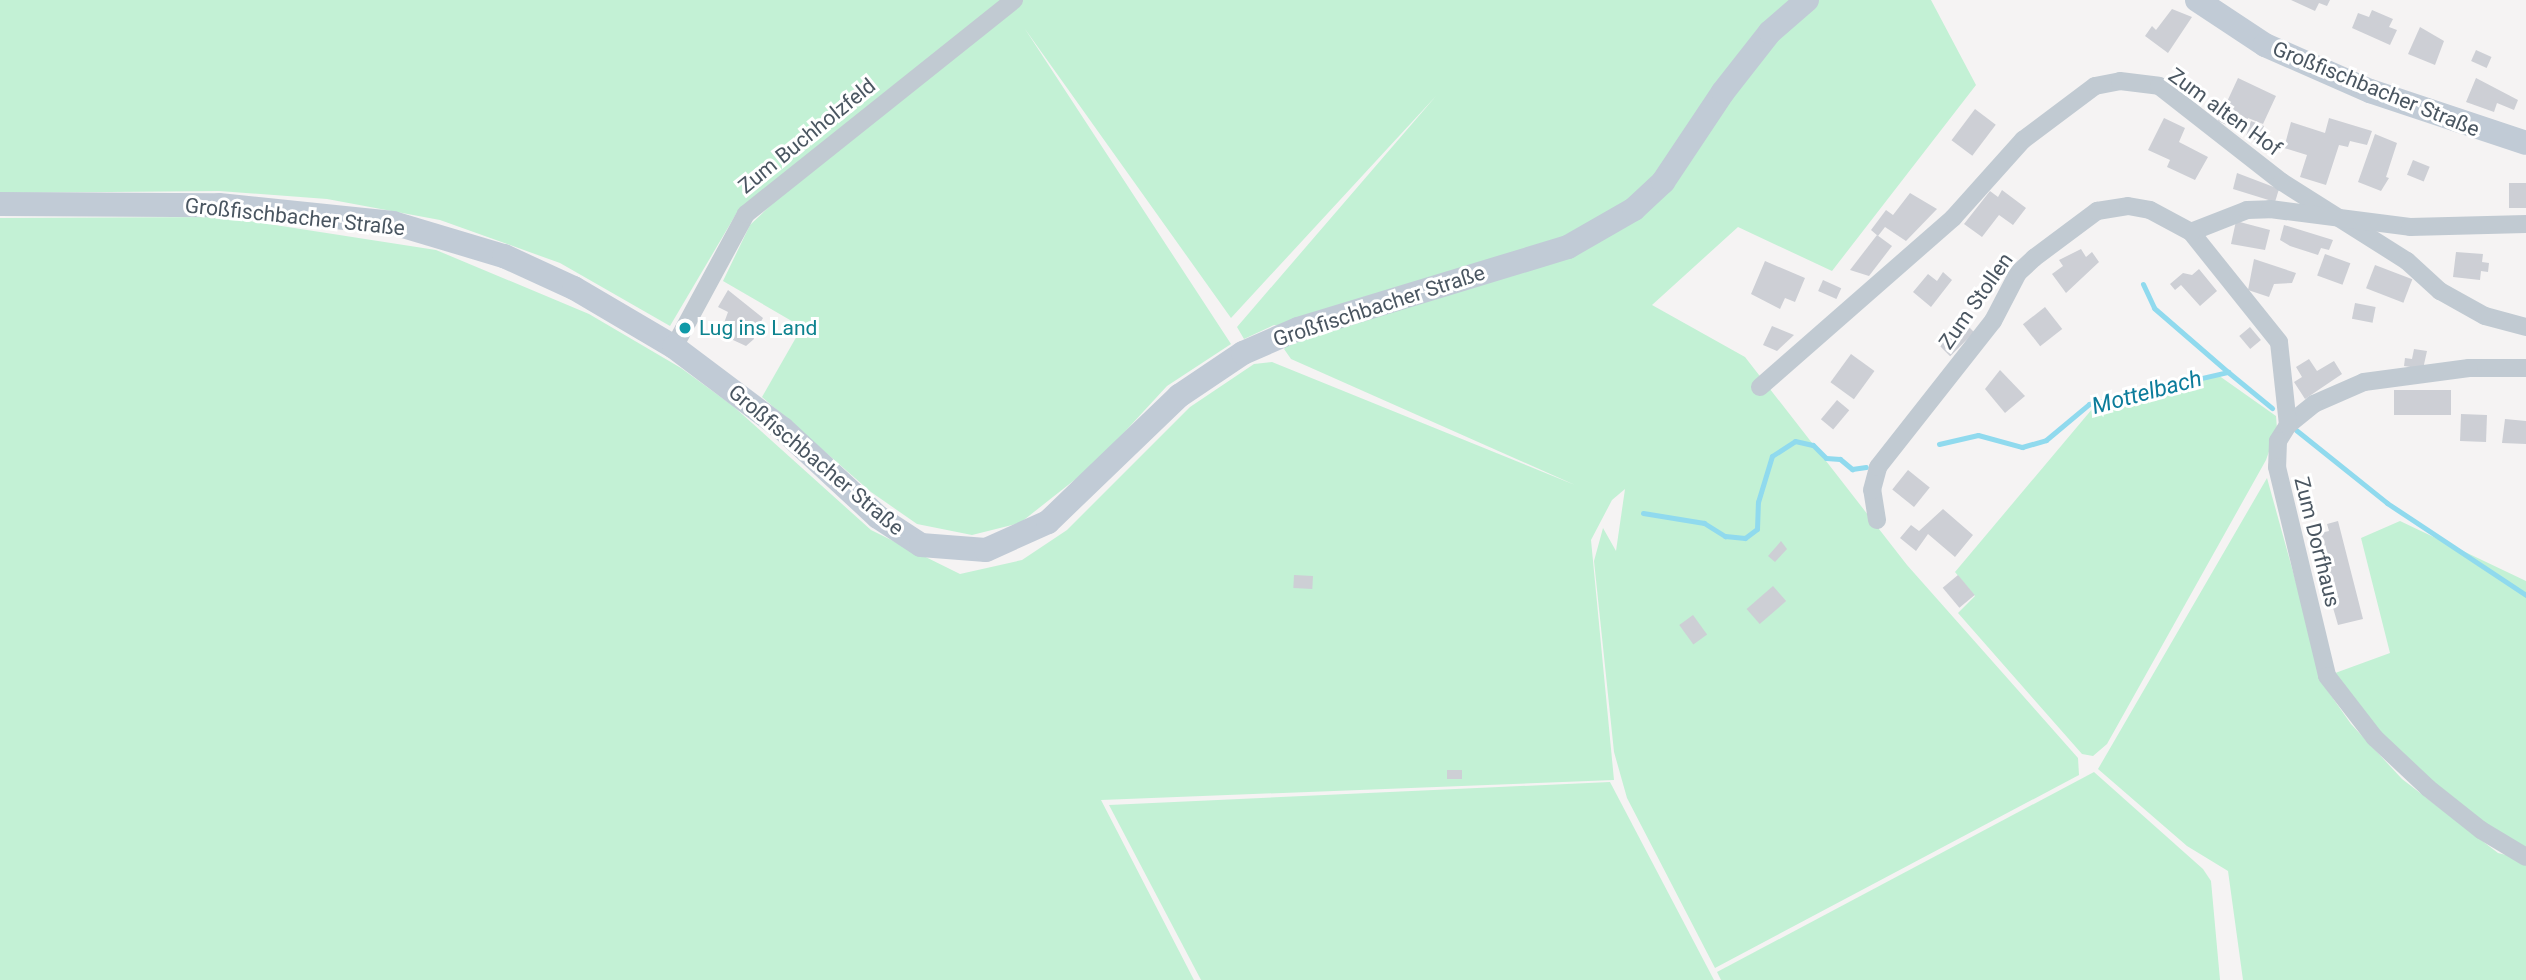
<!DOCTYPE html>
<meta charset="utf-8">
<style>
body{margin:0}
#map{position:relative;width:2526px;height:980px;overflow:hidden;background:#f5f3f3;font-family:Roboto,sans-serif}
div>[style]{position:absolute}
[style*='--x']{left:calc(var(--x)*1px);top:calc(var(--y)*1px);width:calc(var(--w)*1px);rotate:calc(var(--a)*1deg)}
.green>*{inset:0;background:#c3f1d5}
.stream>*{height:5px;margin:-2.5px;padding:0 2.5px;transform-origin:2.5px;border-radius:2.5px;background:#90daee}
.building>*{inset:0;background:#cdcfd5;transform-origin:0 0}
.minor>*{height:18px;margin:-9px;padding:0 9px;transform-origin:9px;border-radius:9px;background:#c1cad2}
.secondary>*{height:24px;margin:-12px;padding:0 12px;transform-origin:12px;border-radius:12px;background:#c1cbd6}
.dots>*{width:19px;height:19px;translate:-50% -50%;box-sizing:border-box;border:4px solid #fff;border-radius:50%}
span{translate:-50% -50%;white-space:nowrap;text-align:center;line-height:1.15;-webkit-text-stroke:6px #fff;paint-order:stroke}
.street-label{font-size:21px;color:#4a5661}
.culture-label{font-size:21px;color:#0d838f}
.left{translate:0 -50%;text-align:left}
.water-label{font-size:23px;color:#0c7c9b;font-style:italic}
</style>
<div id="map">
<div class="green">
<i style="clip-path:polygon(0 0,1931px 0,1976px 85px,1832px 271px,1738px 227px,1652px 305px,1745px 357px,1907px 565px,2078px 758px,2079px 775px,1715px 968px,1627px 798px,1614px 752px,1594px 561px,1603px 528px,1616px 551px,1625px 489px,1612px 500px,1591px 540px,1614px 780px,1101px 800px,1194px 980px,0 980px,0 218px,223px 217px,436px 250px,589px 314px,681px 368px,733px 406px,871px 530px,960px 574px,1022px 560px,1067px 530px,1190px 407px,1254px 364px,1272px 362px,1575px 485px,1291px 359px,1284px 349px,1297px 329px,1274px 325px,1244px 339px,1237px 327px,1436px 96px,1231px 318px,1025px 29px,1231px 344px,1167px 386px,1096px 463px,1020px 523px,972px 535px,917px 524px,871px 492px,762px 397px,802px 327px,723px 281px,750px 225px,832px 147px,739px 209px,670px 326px,560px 263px,440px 220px,327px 199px,219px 191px,0 193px)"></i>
<i style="clip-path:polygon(2218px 375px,2276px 416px,2277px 429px,2266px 460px,2107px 744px,2093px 756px,2082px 754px,1958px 613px,1975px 596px,1955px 572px,2098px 402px)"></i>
<i style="clip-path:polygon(2267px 478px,2325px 687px,2351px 724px,2402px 779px,2498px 853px,2526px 860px,2526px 980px,2243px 980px,2228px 871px,2187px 846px,2098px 769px)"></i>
<i style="clip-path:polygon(2400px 521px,2526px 581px,2526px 857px,2428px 788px,2327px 676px,2390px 653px,2361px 538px)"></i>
<i style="clip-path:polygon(2094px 772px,2203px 869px,2211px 881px,2220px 980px,1721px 980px,1717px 972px)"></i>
<i style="clip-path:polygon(1610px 782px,1714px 980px,1201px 980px,1109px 805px)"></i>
</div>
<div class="stream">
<i style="--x:2143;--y:284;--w:26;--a:65"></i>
<i style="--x:2154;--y:308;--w:98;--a:40.9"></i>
<i style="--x:2296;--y:430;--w:117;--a:38.7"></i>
<i style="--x:2387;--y:503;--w:167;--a:33.5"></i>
<i style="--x:1939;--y:444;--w:40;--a:-13"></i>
<i style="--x:1978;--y:435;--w:46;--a:15.3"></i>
<i style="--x:2022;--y:447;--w:25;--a:-16"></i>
<i style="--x:2046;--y:440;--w:56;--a:-39.9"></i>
<i style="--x:2089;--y:404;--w:143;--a:-13"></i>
<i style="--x:2228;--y:372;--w:57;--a:39.3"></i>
<i style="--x:1643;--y:513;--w:62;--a:9.3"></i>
<i style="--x:1704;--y:523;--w:25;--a:32"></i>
<i style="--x:1725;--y:536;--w:20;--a:6"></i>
<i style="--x:1745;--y:538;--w:15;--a:-37"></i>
<i style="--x:1757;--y:529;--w:27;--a:-88"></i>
<i style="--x:1758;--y:502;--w:48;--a:-73.1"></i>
<i style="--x:1772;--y:456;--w:27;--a:-33"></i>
<i style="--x:1795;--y:441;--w:18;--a:13"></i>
<i style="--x:1813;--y:445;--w:18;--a:45"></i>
<i style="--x:1826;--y:458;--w:14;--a:4"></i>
<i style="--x:1840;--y:459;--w:16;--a:40"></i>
<i style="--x:1852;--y:469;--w:14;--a:-8"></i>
</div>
<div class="building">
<i style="clip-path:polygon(2291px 0,2330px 0,2327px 6px,2319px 3px,2315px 11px)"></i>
<i style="clip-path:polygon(2172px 9px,2192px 17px,2168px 53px,2145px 36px,2152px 26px,2156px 30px)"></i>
<i style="clip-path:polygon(2372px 10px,2393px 19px,2389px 27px,2397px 30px,2390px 45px,2352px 28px,2358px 13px,2369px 17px)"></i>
<i style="clip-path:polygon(2420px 27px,2444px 41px,2435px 65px,2408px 54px)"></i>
<i style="left:2476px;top:50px;width:17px;height:12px;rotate:24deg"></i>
<i style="clip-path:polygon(2238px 78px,2276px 96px,2263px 124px,2248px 118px,2242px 132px,2218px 121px)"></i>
<i style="clip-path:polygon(2476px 78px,2518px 100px,2514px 110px,2497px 103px,2494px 112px,2466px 102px)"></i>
<i style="left:1975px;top:109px;width:26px;height:39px;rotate:37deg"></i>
<i style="clip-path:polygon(2164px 118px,2185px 128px,2179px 142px,2208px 157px,2195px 180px,2167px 167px,2170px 160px,2148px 150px)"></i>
<i style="clip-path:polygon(2329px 118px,2372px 131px,2367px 145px,2350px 141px,2348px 147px,2339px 145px,2326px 185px,2300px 177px,2307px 155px,2284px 148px,2291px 122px,2325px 133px)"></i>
<i style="clip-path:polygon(2251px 121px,2264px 126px,2259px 142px,2246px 136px)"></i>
<i style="clip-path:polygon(2375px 134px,2397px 143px,2386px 177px,2389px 178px,2381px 191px,2358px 182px)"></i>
<i style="left:2413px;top:160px;width:18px;height:16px;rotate:22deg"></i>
<i style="clip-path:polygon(2237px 173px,2279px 189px,2275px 202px,2233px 189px)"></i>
<i style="left:2526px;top:183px;width:25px;height:17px;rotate:90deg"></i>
<i style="clip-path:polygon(2002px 190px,2026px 208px,2013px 225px,1999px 215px,1982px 237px,1964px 224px,1990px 191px,1998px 197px)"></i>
<i style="clip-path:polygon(1910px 193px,1937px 209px,1906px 241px,1885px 227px,1878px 236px,1871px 230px,1886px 210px,1893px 215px)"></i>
<i style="clip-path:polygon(2236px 221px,2270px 230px,2265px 250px,2231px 244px)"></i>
<i style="clip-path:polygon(2284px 225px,2333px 240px,2329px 250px,2321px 248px,2318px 255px,2290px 246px,2280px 240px)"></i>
<i style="clip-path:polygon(1877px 235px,1892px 246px,1869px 276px,1850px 270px)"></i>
<i style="clip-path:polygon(2081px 249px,2086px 257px,2092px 252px,2099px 262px,2066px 293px,2052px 274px,2063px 266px,2059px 260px)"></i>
<i style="clip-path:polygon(2456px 252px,2483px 254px,2482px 262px,2489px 263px,2488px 272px,2481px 271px,2480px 280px,2453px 277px)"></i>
<i style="left:2325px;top:254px;width:27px;height:23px;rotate:20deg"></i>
<i style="clip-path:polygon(2254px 259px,2296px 273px,2292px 283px,2274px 284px,2269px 297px,2248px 290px)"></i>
<i style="clip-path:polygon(1765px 261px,1805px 278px,1795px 302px,1785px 298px,1780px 309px,1751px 294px)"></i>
<i style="left:2375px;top:265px;width:40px;height:25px;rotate:21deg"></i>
<i style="clip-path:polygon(2199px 269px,2217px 291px,2200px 306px,2181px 285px,2175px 290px,2170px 284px,2183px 273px,2192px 275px)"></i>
<i style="clip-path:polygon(1943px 272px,1952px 280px,1931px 307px,1913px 292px,1928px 274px,1937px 281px)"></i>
<i style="left:1823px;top:280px;width:20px;height:12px;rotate:24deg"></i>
<i style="clip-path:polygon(728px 290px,763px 318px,757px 329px,750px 325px,754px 339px,746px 346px,720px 334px,728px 312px,718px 307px)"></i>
<i style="left:2355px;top:303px;width:21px;height:16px;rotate:11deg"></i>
<i style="left:2045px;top:307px;width:28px;height:28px;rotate:52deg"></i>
<i style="left:1960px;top:318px;width:20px;height:34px;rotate:45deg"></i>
<i style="clip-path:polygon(1772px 326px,1794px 335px,1777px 351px,1763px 345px)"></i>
<i style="left:2250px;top:327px;width:17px;height:14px;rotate:50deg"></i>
<i style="clip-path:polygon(2414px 349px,2427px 351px,2423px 369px,2404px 366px,2405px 358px,2412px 359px)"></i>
<i style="left:1851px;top:354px;width:29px;height:35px;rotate:36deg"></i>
<i style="clip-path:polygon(2309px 359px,2317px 371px,2334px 361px,2342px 374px,2305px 399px,2294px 382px,2302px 377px,2296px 367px)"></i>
<i style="clip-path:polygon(2000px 370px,2025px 396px,2005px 413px,1985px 389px)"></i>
<i style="left:2394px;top:390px;width:57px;height:25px"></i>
<i style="left:1837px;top:400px;width:16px;height:25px;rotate:40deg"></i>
<i style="left:2461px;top:414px;width:26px;height:27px;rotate:2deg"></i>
<i style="clip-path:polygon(2505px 419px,2526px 421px,2526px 444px,2502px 443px)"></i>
<i style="left:1908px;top:470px;width:28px;height:25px;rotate:39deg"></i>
<i style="clip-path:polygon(1943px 509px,1973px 535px,1955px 557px,1928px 534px,1916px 551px,1900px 538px,1911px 525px,1919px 531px)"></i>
<i style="clip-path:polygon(2338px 521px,2363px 619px,2338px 625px,2312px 535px,2329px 531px,2327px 524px)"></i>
<i style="clip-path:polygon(1781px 541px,1787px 549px,1775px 562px,1768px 556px)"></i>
<i style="left:1294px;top:575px;width:19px;height:13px;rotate:3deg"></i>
<i style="left:1958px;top:575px;width:26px;height:20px;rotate:50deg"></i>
<i style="left:1773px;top:586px;width:20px;height:35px;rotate:49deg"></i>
<i style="left:1693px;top:615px;width:24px;height:17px;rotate:54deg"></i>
<i style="left:1447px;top:770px;width:15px;height:9px"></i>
</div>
<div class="minor">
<i style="--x:674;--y:347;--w:151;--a:-61.6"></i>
<i style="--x:746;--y:214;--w:343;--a:-38.6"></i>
<i style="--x:2526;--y:368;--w:57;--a:180"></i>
<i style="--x:2469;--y:368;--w:106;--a:172.4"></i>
<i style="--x:2364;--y:382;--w:55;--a:156.3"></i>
<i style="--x:2314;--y:404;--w:33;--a:141"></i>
<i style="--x:2288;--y:425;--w:19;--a:122"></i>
<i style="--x:2278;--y:441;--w:26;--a:92"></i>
<i style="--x:2277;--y:467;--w:215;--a:76.5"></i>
<i style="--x:2327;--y:676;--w:78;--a:52.3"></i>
<i style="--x:2375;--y:738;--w:73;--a:43.3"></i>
<i style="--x:2428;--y:788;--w:68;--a:38.4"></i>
<i style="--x:2481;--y:830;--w:52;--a:31"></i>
<i style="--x:1760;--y:387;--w:257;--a:-41.2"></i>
<i style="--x:1953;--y:218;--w:105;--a:-48.1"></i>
<i style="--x:2023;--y:140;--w:90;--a:-36.9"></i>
<i style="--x:2095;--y:86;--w:25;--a:-11"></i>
<i style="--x:2120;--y:81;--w:39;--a:7"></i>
<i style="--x:2159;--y:86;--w:156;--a:38"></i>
<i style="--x:2282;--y:182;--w:148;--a:32.3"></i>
<i style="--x:2407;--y:261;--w:45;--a:42.3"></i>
<i style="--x:2440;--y:291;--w:51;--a:29.1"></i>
<i style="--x:2485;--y:316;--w:42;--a:15"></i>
<i style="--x:2288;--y:425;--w:83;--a:-96.2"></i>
<i style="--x:2279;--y:342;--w:141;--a:-128.7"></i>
<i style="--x:2191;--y:232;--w:60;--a:-21.4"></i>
<i style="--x:2247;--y:210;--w:23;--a:-2"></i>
<i style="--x:2270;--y:209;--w:141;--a:7.3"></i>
<i style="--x:2410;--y:227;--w:116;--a:-1.5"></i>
<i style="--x:1877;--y:520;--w:30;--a:-99"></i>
<i style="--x:1872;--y:490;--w:24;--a:-75"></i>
<i style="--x:1878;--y:467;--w:186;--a:-51.8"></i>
<i style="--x:1993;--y:321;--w:54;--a:-62.5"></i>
<i style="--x:2018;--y:273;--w:22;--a:-43"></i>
<i style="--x:2034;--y:258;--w:79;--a:-36.7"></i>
<i style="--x:2097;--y:211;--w:31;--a:-9"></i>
<i style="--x:2128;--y:206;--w:22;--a:10"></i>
<i style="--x:2150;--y:210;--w:47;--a:28.2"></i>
</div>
<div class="secondary">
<i style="--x:2197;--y:0;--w:82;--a:33.5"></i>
<i style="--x:2265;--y:45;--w:115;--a:23.7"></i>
<i style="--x:2370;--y:91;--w:164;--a:18.4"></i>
<i style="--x:0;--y:204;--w:219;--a:0.3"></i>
<i style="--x:219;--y:205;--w:175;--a:5.9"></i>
<i style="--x:393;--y:223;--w:116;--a:16.6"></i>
<i style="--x:504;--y:256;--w:77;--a:24.6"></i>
<i style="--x:574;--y:288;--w:116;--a:30.5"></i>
<i style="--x:674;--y:347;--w:136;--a:37"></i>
<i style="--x:783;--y:429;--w:129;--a:42.8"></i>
<i style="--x:878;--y:517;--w:51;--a:33.1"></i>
<i style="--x:921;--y:545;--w:65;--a:4.4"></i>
<i style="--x:986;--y:550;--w:68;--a:-24.3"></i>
<i style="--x:1048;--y:522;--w:182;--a:-43.9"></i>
<i style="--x:1179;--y:396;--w:77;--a:-33.9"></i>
<i style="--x:1243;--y:353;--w:60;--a:-23.6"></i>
<i style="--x:1298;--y:329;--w:282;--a:-16.9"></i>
<i style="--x:1568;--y:247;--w:76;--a:-29.9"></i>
<i style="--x:1634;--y:209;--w:40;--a:-43"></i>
<i style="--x:1663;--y:182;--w:108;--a:-56.3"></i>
<i style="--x:1723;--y:92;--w:76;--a:-51.9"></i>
<i style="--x:1770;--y:32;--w:49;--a:-40.9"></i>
</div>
<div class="dots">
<i style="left:685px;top:328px;background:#0f9aa8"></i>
</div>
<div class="street-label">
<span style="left:2376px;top:89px;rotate:22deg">Großfischbacher Straße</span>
<span style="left:2225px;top:112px;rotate:36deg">Zum alten Hof</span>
<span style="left:807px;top:136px;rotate:-39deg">Zum Buchholzfeld</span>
<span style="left:295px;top:217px;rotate:6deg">Großfischbacher Straße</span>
<span style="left:1976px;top:301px;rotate:-55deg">Zum Stollen</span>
<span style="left:1379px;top:306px;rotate:-18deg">Großfischbacher Straße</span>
<span style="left:816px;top:460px;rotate:40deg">Großfischbacher Straße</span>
<span style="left:2317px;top:542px;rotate:76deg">Zum Dorfhaus</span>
</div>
<div class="culture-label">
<span class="left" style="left:699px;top:328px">Lug ins Land</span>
</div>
<div class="water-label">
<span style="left:2147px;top:393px;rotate:-15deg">Mottelbach</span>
</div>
</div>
